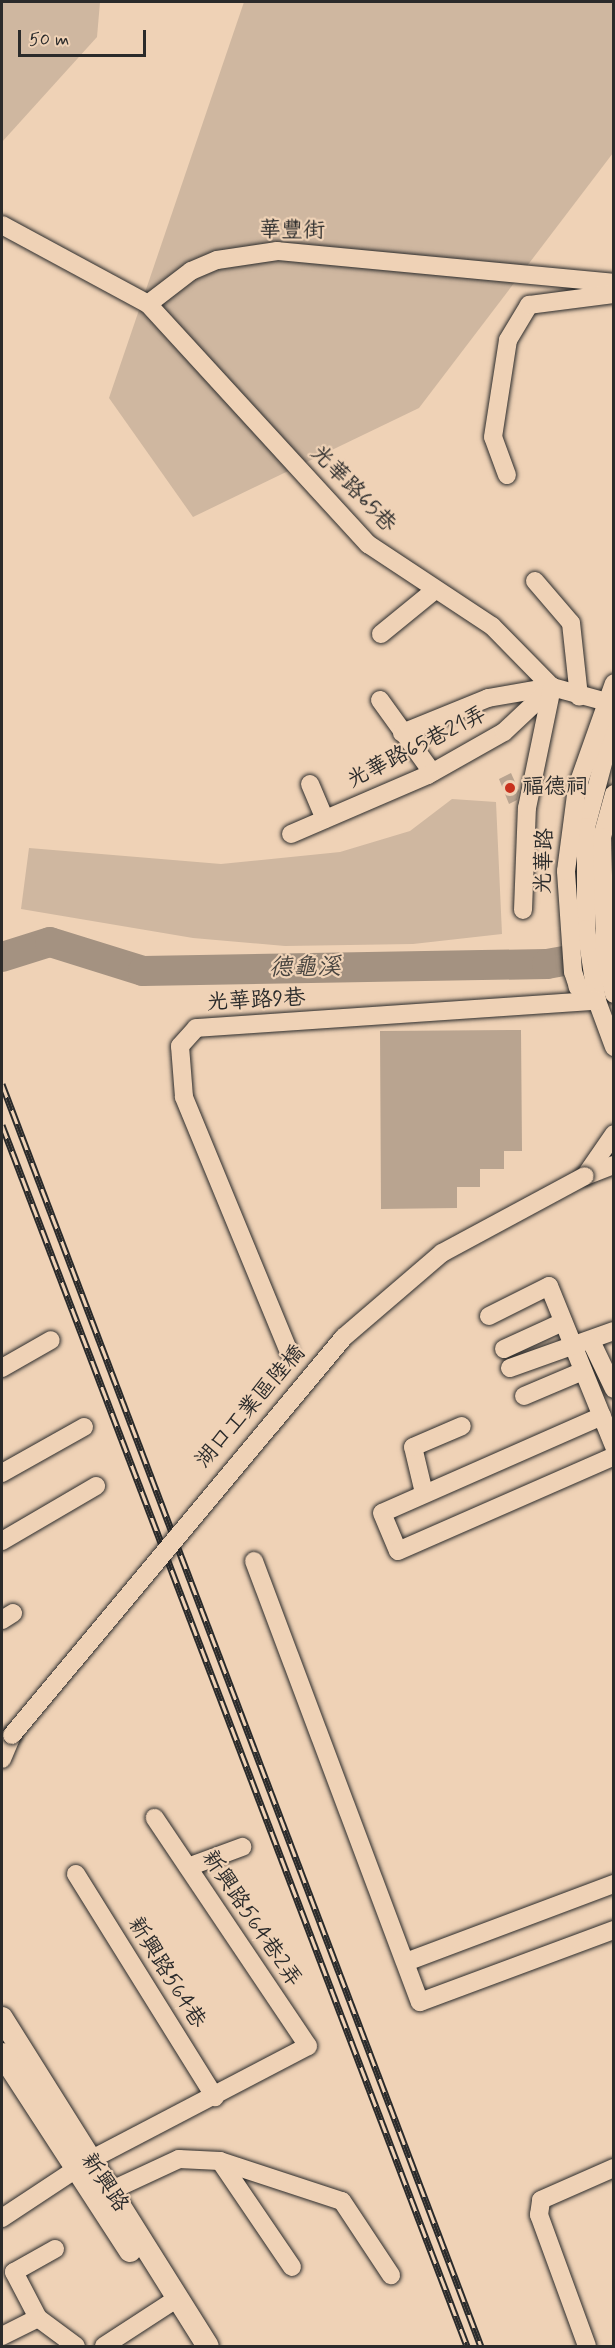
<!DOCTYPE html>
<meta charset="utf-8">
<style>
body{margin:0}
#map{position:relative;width:615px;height:2348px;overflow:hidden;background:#efd2b6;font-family:Mynerve,"LXGW WenKai TC",sans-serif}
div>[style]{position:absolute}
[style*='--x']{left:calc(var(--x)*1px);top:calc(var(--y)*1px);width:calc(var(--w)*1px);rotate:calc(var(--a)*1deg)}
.green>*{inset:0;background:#cfb7a0}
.river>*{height:30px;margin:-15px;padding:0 15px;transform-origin:15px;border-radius:15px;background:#a49281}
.building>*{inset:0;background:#b9a490}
.roads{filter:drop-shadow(0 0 2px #2b2b2b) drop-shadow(0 0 2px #2b2b2b)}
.minor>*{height:18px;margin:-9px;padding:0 9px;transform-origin:9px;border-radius:9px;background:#efd2b6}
.major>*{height:22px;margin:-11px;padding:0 11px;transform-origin:11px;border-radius:11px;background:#efd2b6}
.rail>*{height:7px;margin-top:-3.5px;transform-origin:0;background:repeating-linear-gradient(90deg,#efd2b6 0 14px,#2b2b2b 0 28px);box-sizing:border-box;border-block:2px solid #2b2b2b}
.bridges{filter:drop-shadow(0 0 2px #2b2b2b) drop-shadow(0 0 2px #2b2b2b)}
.minor-bridge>*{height:18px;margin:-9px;padding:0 9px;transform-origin:9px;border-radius:9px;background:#efd2b6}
.dots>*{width:16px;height:16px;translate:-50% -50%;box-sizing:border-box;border:3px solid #efd2b6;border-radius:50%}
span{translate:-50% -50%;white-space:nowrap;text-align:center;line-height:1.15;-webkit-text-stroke:4.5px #efd2b6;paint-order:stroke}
.street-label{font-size:22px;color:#2b2b2b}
.poi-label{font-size:22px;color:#2b2b2b}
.left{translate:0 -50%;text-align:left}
.water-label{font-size:24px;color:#494540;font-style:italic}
.frame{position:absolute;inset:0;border:3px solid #2b2b2b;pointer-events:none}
.scale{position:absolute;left:18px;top:30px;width:128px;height:27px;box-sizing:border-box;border:3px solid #2b2b2b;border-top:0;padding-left:8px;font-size:18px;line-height:21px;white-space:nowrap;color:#2b2b2b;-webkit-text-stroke:4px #efd2b6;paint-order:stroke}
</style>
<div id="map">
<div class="green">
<i style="clip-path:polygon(2px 2px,100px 2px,97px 37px,2px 142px)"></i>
<i style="clip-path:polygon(244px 2px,613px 2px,613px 153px,419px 408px,193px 517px,109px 398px)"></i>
<i style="clip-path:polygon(452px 799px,496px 802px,502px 934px,413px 944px,285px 946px,193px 938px,21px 909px,29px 848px,221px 864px,340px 852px,410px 831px)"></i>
</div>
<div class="river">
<i style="--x:2;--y:957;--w:50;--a:-17.4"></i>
<i style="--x:50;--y:942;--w:97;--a:17.3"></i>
<i style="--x:143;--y:971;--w:404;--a:-1"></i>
<i style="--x:547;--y:964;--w:68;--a:-10.2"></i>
</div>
<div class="building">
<i style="clip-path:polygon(511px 773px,519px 791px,517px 800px,509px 804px,499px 779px)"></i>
<i style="clip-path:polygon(521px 1030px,522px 1151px,504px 1151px,504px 1169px,480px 1169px,480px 1187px,457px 1187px,457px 1208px,381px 1209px,380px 1031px)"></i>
</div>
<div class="roads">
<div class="minor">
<i style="--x:2;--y:225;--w:166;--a:28.4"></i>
<i style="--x:148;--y:304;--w:326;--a:47.5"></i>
<i style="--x:368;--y:544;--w:149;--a:33.5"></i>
<i style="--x:492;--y:626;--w:86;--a:45.5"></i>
<i style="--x:552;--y:687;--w:64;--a:15.3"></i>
<i style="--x:148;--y:304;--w:54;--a:-37.5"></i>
<i style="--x:191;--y:271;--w:28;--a:-23"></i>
<i style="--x:217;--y:260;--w:61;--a:-8.5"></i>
<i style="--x:277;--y:251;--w:339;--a:5.4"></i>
<i style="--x:507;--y:475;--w:40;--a:-110.2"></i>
<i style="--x:493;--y:437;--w:98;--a:-81.2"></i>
<i style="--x:508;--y:340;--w:41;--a:-59"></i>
<i style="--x:529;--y:305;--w:86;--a:-7.4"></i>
<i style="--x:535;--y:581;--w:55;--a:49.4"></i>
<i style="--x:571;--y:623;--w:74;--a:83.8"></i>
<i style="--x:381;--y:634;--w:70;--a:-39.2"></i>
<i style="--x:380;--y:700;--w:89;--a:54.2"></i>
<i style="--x:614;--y:722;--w:109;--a:104.9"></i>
<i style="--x:586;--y:827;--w:102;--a:90"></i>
<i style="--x:586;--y:929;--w:73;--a:81.3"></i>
<i style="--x:597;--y:1001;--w:49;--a:69.7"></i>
<i style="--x:402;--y:733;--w:93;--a:-22.1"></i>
<i style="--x:488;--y:698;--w:65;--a:-9.8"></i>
<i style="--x:310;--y:784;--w:38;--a:67"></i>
<i style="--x:614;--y:794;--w:45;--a:105.6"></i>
<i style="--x:602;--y:837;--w:117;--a:88.5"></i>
<i style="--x:605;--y:954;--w:41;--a:77.3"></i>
<i style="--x:291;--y:834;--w:149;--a:-23.3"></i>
<i style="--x:428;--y:775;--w:87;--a:-29.5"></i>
<i style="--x:504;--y:732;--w:66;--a:-43.2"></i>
<i style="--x:523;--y:910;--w:102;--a:-87.8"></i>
<i style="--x:527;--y:808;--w:124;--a:-78.3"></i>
<i style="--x:597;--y:1001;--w:24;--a:-144"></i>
<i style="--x:578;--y:987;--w:16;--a:-108"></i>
<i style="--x:573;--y:972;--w:101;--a:-94"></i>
<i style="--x:566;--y:871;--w:85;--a:-82.5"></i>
<i style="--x:577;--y:787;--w:110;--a:-70.4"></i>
<i style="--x:585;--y:1176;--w:51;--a:-55.4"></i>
<i style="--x:585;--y:1176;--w:31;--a:-21"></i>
<i style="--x:489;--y:1316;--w:67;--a:-26.6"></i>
<i style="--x:549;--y:1286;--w:173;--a:67.9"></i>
<i style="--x:591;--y:1341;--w:53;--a:64.4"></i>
<i style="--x:504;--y:1349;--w:65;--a:-24.6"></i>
<i style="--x:289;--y:1352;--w:276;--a:-112.4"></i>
<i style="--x:184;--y:1097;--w:51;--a:-94.5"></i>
<i style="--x:180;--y:1046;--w:24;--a:-48"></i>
<i style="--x:196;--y:1028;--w:402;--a:-3.9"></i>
<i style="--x:2;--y:1368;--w:56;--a:-29.7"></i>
<i style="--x:510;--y:1368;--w:110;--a:-19.6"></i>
<i style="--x:524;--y:1396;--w:64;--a:-23"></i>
<i style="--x:602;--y:1416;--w:240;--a:156.2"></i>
<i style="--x:382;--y:1513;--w:41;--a:67.2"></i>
<i style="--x:398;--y:1551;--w:236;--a:-23.7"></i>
<i style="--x:2;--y:1473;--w:94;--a:-29.3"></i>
<i style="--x:424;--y:1493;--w:47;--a:-103.4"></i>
<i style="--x:413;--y:1447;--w:53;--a:-23.2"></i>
<i style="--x:2;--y:1541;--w:109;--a:-30.3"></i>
<i style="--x:254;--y:1561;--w:471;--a:69.4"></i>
<i style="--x:420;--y:2002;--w:207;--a:-20.4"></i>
<i style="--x:2;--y:1620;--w:13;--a:-32"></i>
<i style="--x:2;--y:1759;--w:26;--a:-67"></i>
<i style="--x:188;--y:1867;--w:58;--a:-20.3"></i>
<i style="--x:76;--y:1874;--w:263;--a:58.1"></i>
<i style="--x:406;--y:1962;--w:222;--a:-20.6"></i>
<i style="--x:220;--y:2161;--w:128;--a:55.8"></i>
<i style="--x:110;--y:2191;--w:76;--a:-24.9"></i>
<i style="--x:179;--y:2159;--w:41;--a:2.8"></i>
<i style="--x:220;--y:2161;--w:128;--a:18.2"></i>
<i style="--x:342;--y:2201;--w:89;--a:56.5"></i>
<i style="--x:2;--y:2218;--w:103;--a:-33.5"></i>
<i style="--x:88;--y:2161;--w:248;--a:-27.6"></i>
<i style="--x:308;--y:2046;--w:275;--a:-123.9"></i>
<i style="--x:55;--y:2249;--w:47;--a:150.7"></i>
<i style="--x:14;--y:2272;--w:52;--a:62.4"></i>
<i style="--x:38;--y:2318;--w:47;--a:36.4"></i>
<i style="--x:2;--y:2336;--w:40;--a:-26.6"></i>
<i style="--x:104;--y:2346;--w:88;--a:-33"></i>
<i style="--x:587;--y:2346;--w:140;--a:-110.1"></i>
<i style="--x:539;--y:2215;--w:15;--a:-82"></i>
<i style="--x:541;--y:2200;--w:80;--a:-23.7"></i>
</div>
<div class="major">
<i style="--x:2;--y:2018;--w:387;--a:57.9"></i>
<i style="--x:2;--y:2054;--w:235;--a:57"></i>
</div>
</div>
<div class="rail">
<i style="--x:2;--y:1084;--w:1350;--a:69.22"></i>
<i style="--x:2;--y:1125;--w:1307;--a:69.15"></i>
</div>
<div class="bridges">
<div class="minor-bridge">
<i style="--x:12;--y:1735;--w:518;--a:-50.17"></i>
<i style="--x:344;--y:1337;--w:129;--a:-40.6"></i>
<i style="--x:442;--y:1253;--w:162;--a:-28.3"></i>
</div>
</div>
<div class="dots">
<i style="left:510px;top:788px;background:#c8321e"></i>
</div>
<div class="street-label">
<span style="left:292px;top:231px;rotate:1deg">華豐街</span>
<span style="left:353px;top:489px;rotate:46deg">光華路65巷</span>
<span style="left:417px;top:748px;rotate:-27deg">光華路65巷21弄</span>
<span style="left:545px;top:861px;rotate:-88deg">光華路</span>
<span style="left:256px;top:1001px;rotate:-3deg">光華路9巷</span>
<span style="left:251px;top:1407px;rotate:-49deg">湖口工業區陸橋</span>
<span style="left:251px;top:1919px;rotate:56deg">新興路564巷2弄</span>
<span style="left:166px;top:1973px;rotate:58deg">新興路564巷</span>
<span style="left:104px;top:2183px;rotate:56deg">新興路</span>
</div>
<div class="poi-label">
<span class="left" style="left:522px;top:788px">福德祠</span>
</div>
<div class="water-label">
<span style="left:305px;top:968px;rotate:-1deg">德龜溪</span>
</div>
<div class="frame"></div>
<div class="scale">50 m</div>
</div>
